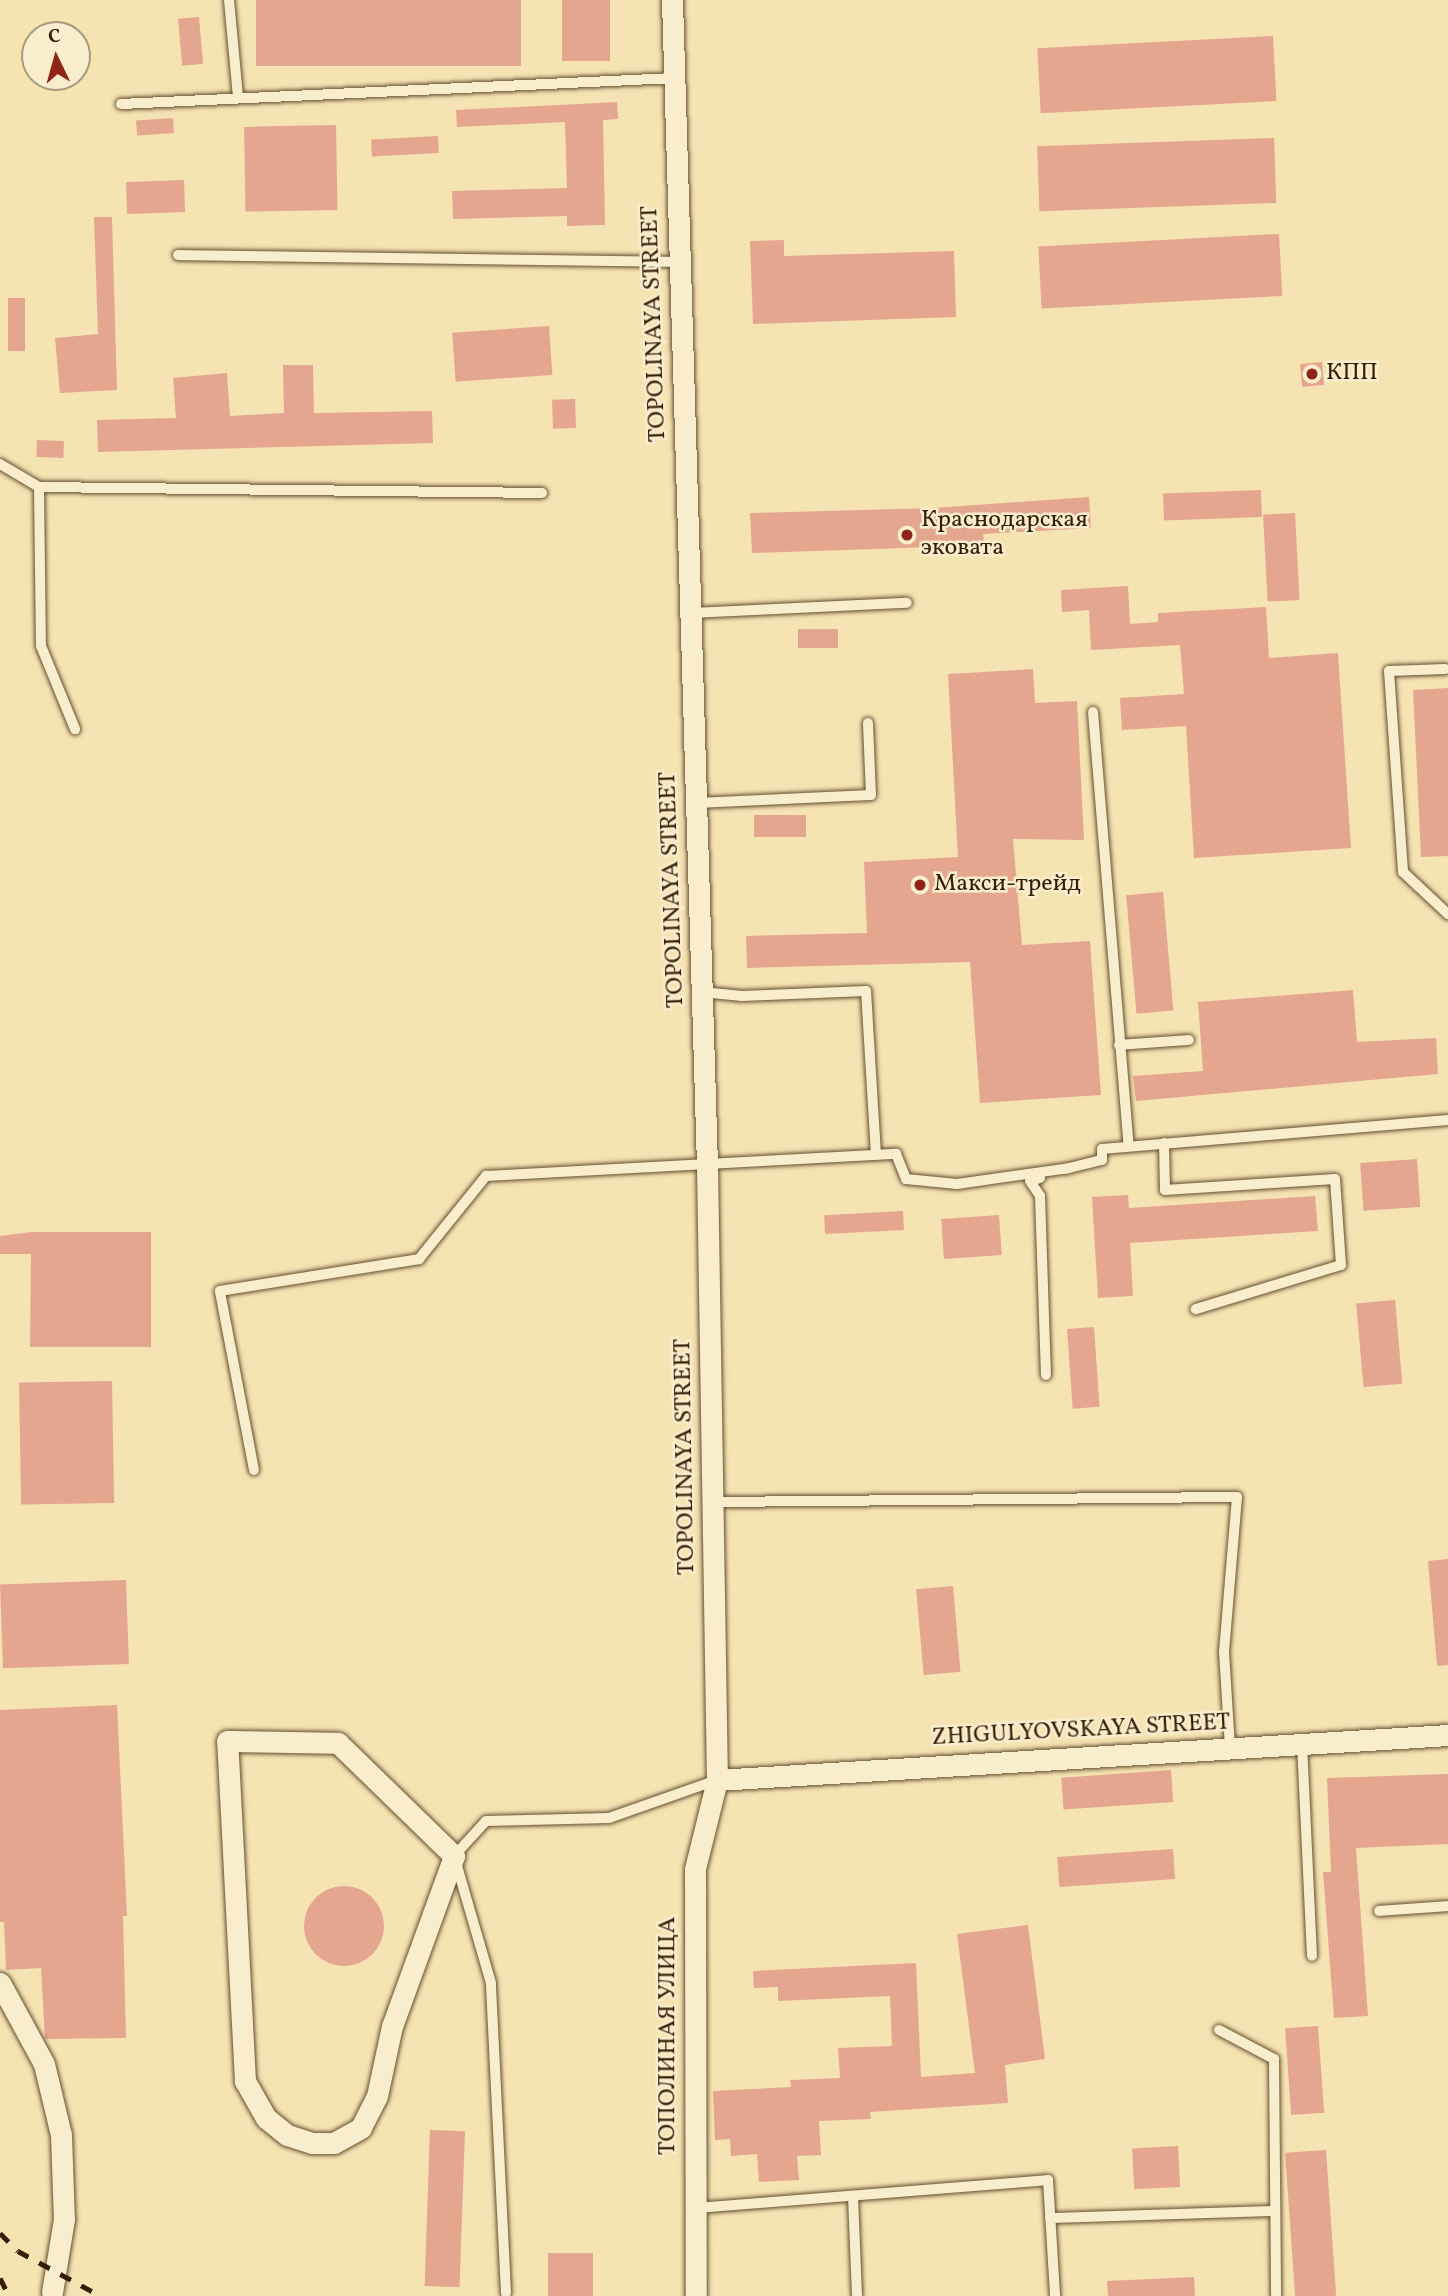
<!DOCTYPE html>
<meta charset="utf-8">
<style>
body{margin:0}
#map{position:relative;width:1448px;height:2296px;overflow:hidden;background:#f5e3b2;font-family:Vollkorn,serif}
div>[style]{position:absolute}
[style*='--x']{left:calc(var(--x)*1px);top:calc(var(--y)*1px);width:calc(var(--w)*1px);rotate:calc(var(--a)*1deg)}
.building>*{inset:0;background:#e5a690;transform-origin:0 0}
.round{border-radius:50%}
.roads{filter:drop-shadow(0 0 2px #664e30) drop-shadow(0 0 2px #664e30)}
.lane>*{height:10px;margin:-5px;padding:0 5px;transform-origin:5px;border-radius:5px;background:#f8edcd}
.street>*{height:21px;margin:-10.5px;padding:0 10.5px;transform-origin:10.5px;border-radius:10.5px;background:#f8edcd}
.rail>*{height:5px;margin-top:-2.5px;transform-origin:0;background:repeating-linear-gradient(90deg,#361d05 0 12px,transparent 0 24px)}
.dots>*{width:19px;height:19px;translate:-50% -50%;box-sizing:border-box;border:4px solid #f8edcd;border-radius:50%}
span{translate:-50% -50%;white-space:nowrap;text-align:center;line-height:1.15;-webkit-text-stroke:5px #f8edcd;paint-order:stroke}
.street-label{font-size:24px;color:#361d05}
.poi-label{font-size:24px;color:#361d05}
.left{translate:0 -50%;text-align:left}
.north{position:absolute;left:21px;top:21px;width:70px;height:70px;box-sizing:border-box;background:#f8edcd;border:2px solid #aa9a7d;border-radius:50%;rotate:355deg;font-size:19px;font-weight:700;line-height:28px;text-align:center;color:#361d05}
.north::after{content:'';display:block;margin:auto;width:24px;height:32px;background:#8f2418;clip-path:polygon(50% 0,100% 100%,50% 72%,0 100%)}
</style>
<div id="map">
<div class="building">
<i style="left:256px;top:0;width:265px;height:66px"></i>
<i style="left:562px;top:0;width:48px;height:61px"></i>
<i style="left:199px;top:17px;width:47px;height:21px;rotate:85deg"></i>
<i style="left:1273px;top:36px;width:65px;height:236px;rotate:87deg"></i>
<i style="clip-path:polygon(617px 102px,618px 119px,603px 120px,605px 225px,567px 226px,567px 216px,453px 219px,452px 191px,567px 188px,565px 122px,457px 127px,456px 110px)"></i>
<i style="left:173px;top:118px;width:15px;height:37px;rotate:86deg"></i>
<i style="left:336px;top:125px;width:85px;height:92px;rotate:89deg"></i>
<i style="left:438px;top:136px;width:17px;height:67px;rotate:87deg"></i>
<i style="left:1274px;top:138px;width:65px;height:237px;rotate:88deg"></i>
<i style="left:184px;top:180px;width:32px;height:58px;rotate:88deg"></i>
<i style="clip-path:polygon(94px 217px,112px 217px,117px 390px,60px 393px,55px 338px,98px 334px)"></i>
<i style="left:1279px;top:234px;width:62px;height:241px;rotate:87deg"></i>
<i style="clip-path:polygon(784px 240px,784px 256px,954px 251px,956px 317px,753px 324px,750px 241px)"></i>
<i style="left:25px;top:298px;width:53px;height:17px;rotate:90deg"></i>
<i style="left:549px;top:326px;width:49px;height:97px;rotate:86deg"></i>
<i style="left:1322px;top:362px;width:23px;height:22px;rotate:85deg"></i>
<i style="clip-path:polygon(283px 365px,313px 365px,314px 413px,432px 411px,433px 443px,98px 452px,97px 420px,176px 418px,173px 378px,227px 373px,230px 416px,284px 413px)"></i>
<i style="left:575px;top:399px;width:29px;height:23px;rotate:88deg"></i>
<i style="left:37px;top:440px;width:27px;height:17px;rotate:2deg"></i>
<i style="left:1261px;top:490px;width:27px;height:98px;rotate:88deg"></i>
<i style="clip-path:polygon(1089px 497px,1091px 528px,983px 534px,984px 542px,934px 547px,752px 553px,750px 513px,933px 508px)"></i>
<i style="left:1295px;top:513px;width:87px;height:32px;rotate:87deg"></i>
<i style="clip-path:polygon(1128px 586px,1130px 624px,1158px 622px,1158px 613px,1266px 607px,1269px 658px,1338px 653px,1351px 848px,1194px 858px,1186px 726px,1122px 730px,1120px 698px,1184px 694px,1180px 645px,1091px 650px,1089px 610px,1062px 612px,1061px 590px)"></i>
<i style="left:838px;top:629px;width:19px;height:40px;rotate:90deg"></i>
<i style="clip-path:polygon(1033px 669px,1035px 703px,1077px 701px,1084px 840px,1013px 839px,1022px 945px,1090px 941px,1101px 1095px,980px 1103px,970px 962px,747px 968px,746px 936px,867px 933px,864px 862px,958px 857px,948px 674px)"></i>
<i style="clip-path:polygon(1448px 688px,1448px 856px,1421px 857px,1413px 690px)"></i>
<i style="left:806px;top:815px;width:22px;height:52px;rotate:90deg"></i>
<i style="left:1163px;top:892px;width:119px;height:37px;rotate:85deg"></i>
<i style="clip-path:polygon(1353px 990px,1357px 1042px,1436px 1038px,1438px 1074px,1136px 1101px,1133px 1076px,1203px 1071px,1198px 1002px)"></i>
<i style="left:1417px;top:1159px;width:48px;height:57px;rotate:86deg"></i>
<i style="clip-path:polygon(1128px 1195px,1129px 1208px,1315px 1196px,1318px 1231px,1130px 1243px,1133px 1296px,1098px 1298px,1092px 1197px)"></i>
<i style="left:903px;top:1211px;width:19px;height:79px;rotate:87deg"></i>
<i style="left:999px;top:1215px;width:40px;height:58px;rotate:86deg"></i>
<i style="clip-path:polygon(31px 1232px,151px 1232px,151px 1347px,30px 1347px,31px 1254px,0 1254px,0 1236px)"></i>
<i style="left:1395px;top:1300px;width:84px;height:39px;rotate:85deg"></i>
<i style="left:1094px;top:1327px;width:80px;height:27px;rotate:86deg"></i>
<i style="left:112px;top:1381px;width:122px;height:93px;rotate:89deg"></i>
<i style="clip-path:polygon(1448px 1559px,1448px 1665px,1437px 1666px,1428px 1561px)"></i>
<i style="left:126px;top:1580px;width:84px;height:126px;rotate:88deg"></i>
<i style="left:953px;top:1586px;width:86px;height:37px;rotate:85deg"></i>
<i style="clip-path:polygon(117px 1705px,127px 1916px,123px 1916px,126px 2038px,45px 2039px,41px 1968px,6px 1970px,4px 1922px,0 1922px,0 1710px)"></i>
<i style="left:1171px;top:1770px;width:32px;height:110px;rotate:86deg"></i>
<i style="clip-path:polygon(1448px 1774px,1448px 1844px,1356px 1848px,1368px 2016px,1334px 2018px,1323px 1872px,1331px 1872px,1327px 1778px)"></i>
<i style="left:1173px;top:1849px;width:30px;height:116px;rotate:86deg"></i>
<i class="round" style="left:304px;top:1886px;width:80px;height:80px"></i>
<i style="clip-path:polygon(1028px 1925px,1045px 2059px,1005px 2065px,1008px 2103px,870px 2112px,871px 2119px,819px 2121px,821px 2155px,797px 2156px,799px 2180px,759px 2182px,757px 2154px,731px 2156px,730px 2139px,715px 2140px,713px 2091px,791px 2087px,790px 2080px,840px 2078px,838px 2048px,892px 2046px,890px 1996px,778px 2001px,778px 1987px,754px 1988px,753px 1971px,916px 1963px,921px 2077px,975px 2073px,957px 1934px)"></i>
<i style="left:1318px;top:2026px;width:87px;height:33px;rotate:86deg"></i>
<i style="left:430px;top:2130px;width:35px;height:156px;rotate:2deg"></i>
<i style="left:1178px;top:2146px;width:41px;height:46px;rotate:87deg"></i>
<i style="left:1326px;top:2150px;width:146px;height:41px;rotate:86deg"></i>
<i style="left:548px;top:2253px;width:45px;height:43px"></i>
<i style="clip-path:polygon(1194px 2277px,1195px 2296px,1108px 2296px,1107px 2281px)"></i>
</div>
<div class="roads">
<div class="lane">
<i style="--x:229;--y:0;--w:97;--a:84.7"></i>
<i style="--x:121;--y:104;--w:554;--a:-2.69"></i>
<i style="--x:178;--y:255;--w:502;--a:0.8"></i>
<i style="--x:0;--y:464;--w:45;--a:30.5"></i>
<i style="--x:39;--y:487;--w:159;--a:89.3"></i>
<i style="--x:41;--y:646;--w:90;--a:67.7"></i>
<i style="--x:39;--y:487;--w:503;--a:0.68"></i>
<i style="--x:691;--y:613;--w:216;--a:-2.7"></i>
<i style="--x:1445;--y:669;--w:56;--a:178"></i>
<i style="--x:1389;--y:671;--w:201;--a:86"></i>
<i style="--x:1403;--y:872;--w:62;--a:43"></i>
<i style="--x:1093;--y:712;--w:435;--a:85.3"></i>
<i style="--x:696;--y:803;--w:175;--a:-2.6"></i>
<i style="--x:871;--y:795;--w:72;--a:-92.4"></i>
<i style="--x:702;--y:992;--w:40;--a:5.7"></i>
<i style="--x:742;--y:996;--w:124;--a:-2.3"></i>
<i style="--x:866;--y:991;--w:164;--a:86.5"></i>
<i style="--x:1119;--y:1045;--w:70;--a:-4.1"></i>
<i style="--x:1164;--y:1143;--w:47;--a:88.8"></i>
<i style="--x:1165;--y:1190;--w:170;--a:-3.7"></i>
<i style="--x:1335;--y:1179;--w:86;--a:86"></i>
<i style="--x:1341;--y:1265;--w:152;--a:163.1"></i>
<i style="--x:1065;--y:1169;--w:38;--a:-14"></i>
<i style="--x:1102;--y:1160;--w:11;--a:-90"></i>
<i style="--x:1102;--y:1149;--w:347;--a:-4.8"></i>
<i style="--x:1040;--y:1178;--w:10;--a:163"></i>
<i style="--x:1030;--y:1181;--w:18;--a:56"></i>
<i style="--x:1040;--y:1196;--w:179;--a:88.1"></i>
<i style="--x:254;--y:1470;--w:182;--a:-100.8"></i>
<i style="--x:220;--y:1291;--w:202;--a:-9.1"></i>
<i style="--x:419;--y:1259;--w:107;--a:-51.1"></i>
<i style="--x:486;--y:1176;--w:411;--a:-3.1"></i>
<i style="--x:896;--y:1154;--w:27;--a:68"></i>
<i style="--x:906;--y:1179;--w:51;--a:5.6"></i>
<i style="--x:957;--y:1184;--w:113;--a:-8.1"></i>
<i style="--x:713;--y:1502;--w:524;--a:-0.55"></i>
<i style="--x:1237;--y:1497;--w:156;--a:94.8"></i>
<i style="--x:1224;--y:1652;--w:96;--a:86.4"></i>
<i style="--x:1302;--y:1744;--w:212;--a:87.3"></i>
<i style="--x:1379;--y:1911;--w:69;--a:-4.1"></i>
<i style="--x:1219;--y:2030;--w:62;--a:27.8"></i>
<i style="--x:1274;--y:2059;--w:237;--a:89.5"></i>
<i style="--x:853;--y:2196;--w:100;--a:87.7"></i>
<i style="--x:695;--y:2208;--w:354;--a:-4.5"></i>
<i style="--x:1048;--y:2180;--w:116;--a:86.5"></i>
<i style="--x:1050;--y:2218;--w:224;--a:-1.8"></i>
<i style="--x:506;--y:2293;--w:310;--a:-92.8"></i>
<i style="--x:491;--y:1983;--w:132;--a:-106.2"></i>
<i style="--x:454;--y:1856;--w:47;--a:-47.6"></i>
<i style="--x:486;--y:1821;--w:123;--a:-1.4"></i>
<i style="--x:609;--y:1818;--w:114;--a:-19.4"></i>
</div>
<div class="street">
<i style="--x:672;--y:0;--w:1167;--a:88.28"></i>
<i style="--x:707;--y:1166;--w:614;--a:89.07"></i>
<i style="--x:717;--y:1780;--w:92;--a:103.9"></i>
<i style="--x:695;--y:1869;--w:427;--a:89.9"></i>
<i style="--x:227;--y:1741;--w:111;--a:1"></i>
<i style="--x:338;--y:1743;--w:162;--a:44.2"></i>
<i style="--x:454;--y:1856;--w:181;--a:110"></i>
<i style="--x:392;--y:2026;--w:72;--a:102.1"></i>
<i style="--x:377;--y:2096;--w:36;--a:117"></i>
<i style="--x:361;--y:2128;--w:31;--a:151"></i>
<i style="--x:334;--y:2143;--w:22;--a:180"></i>
<i style="--x:312;--y:2143;--w:26;--a:-162"></i>
<i style="--x:287;--y:2135;--w:27;--a:-141"></i>
<i style="--x:266;--y:2118;--w:43;--a:-119.6"></i>
<i style="--x:245;--y:2081;--w:340;--a:-93"></i>
<i style="--x:717;--y:1780;--w:732;--a:-3.52"></i>
<i style="--x:0;--y:1983;--w:92;--a:61.5"></i>
<i style="--x:44;--y:2064;--w:73;--a:76.5"></i>
<i style="--x:61;--y:2135;--w:84;--a:88"></i>
<i style="--x:64;--y:2219;--w:74;--a:99.3"></i>
</div>
</div>
<div class="rail">
<i style="--x:0;--y:2233;--w:25;--a:45"></i>
<i style="--x:18;--y:2251;--w:94;--a:28.5"></i>
<i style="--x:0;--y:2278;--w:20;--a:63"></i>
</div>
<div class="dots">
<i style="left:1312px;top:374px;background:#8f2418"></i>
<i style="left:907px;top:535px;background:#8f2418"></i>
<i style="left:920px;top:885px;background:#8f2418"></i>
</div>
<div class="street-label">
<span style="left:655px;top:324px;rotate:-92deg">TOPOLINAYA STREET</span>
<span style="left:673px;top:890px;rotate:-92deg">TOPOLINAYA STREET</span>
<span style="left:686px;top:1457px;rotate:-91deg">TOPOLINAYA STREET</span>
<span style="left:1081px;top:1731px;rotate:-3deg">ZHIGULYOVSKAYA STREET</span>
<span style="left:669px;top:2036px;rotate:-90deg">ТОПОЛИНАЯ УЛИЦА</span>
</div>
<div class="poi-label">
<span class="left" style="left:1326px;top:374px">КПП</span>
<span class="left" style="left:921px;top:535px">Краснодарская<br>эковата</span>
<span class="left" style="left:934px;top:885px">Макси-трейд</span>
</div>
<div class="north">С</div>
</div>
